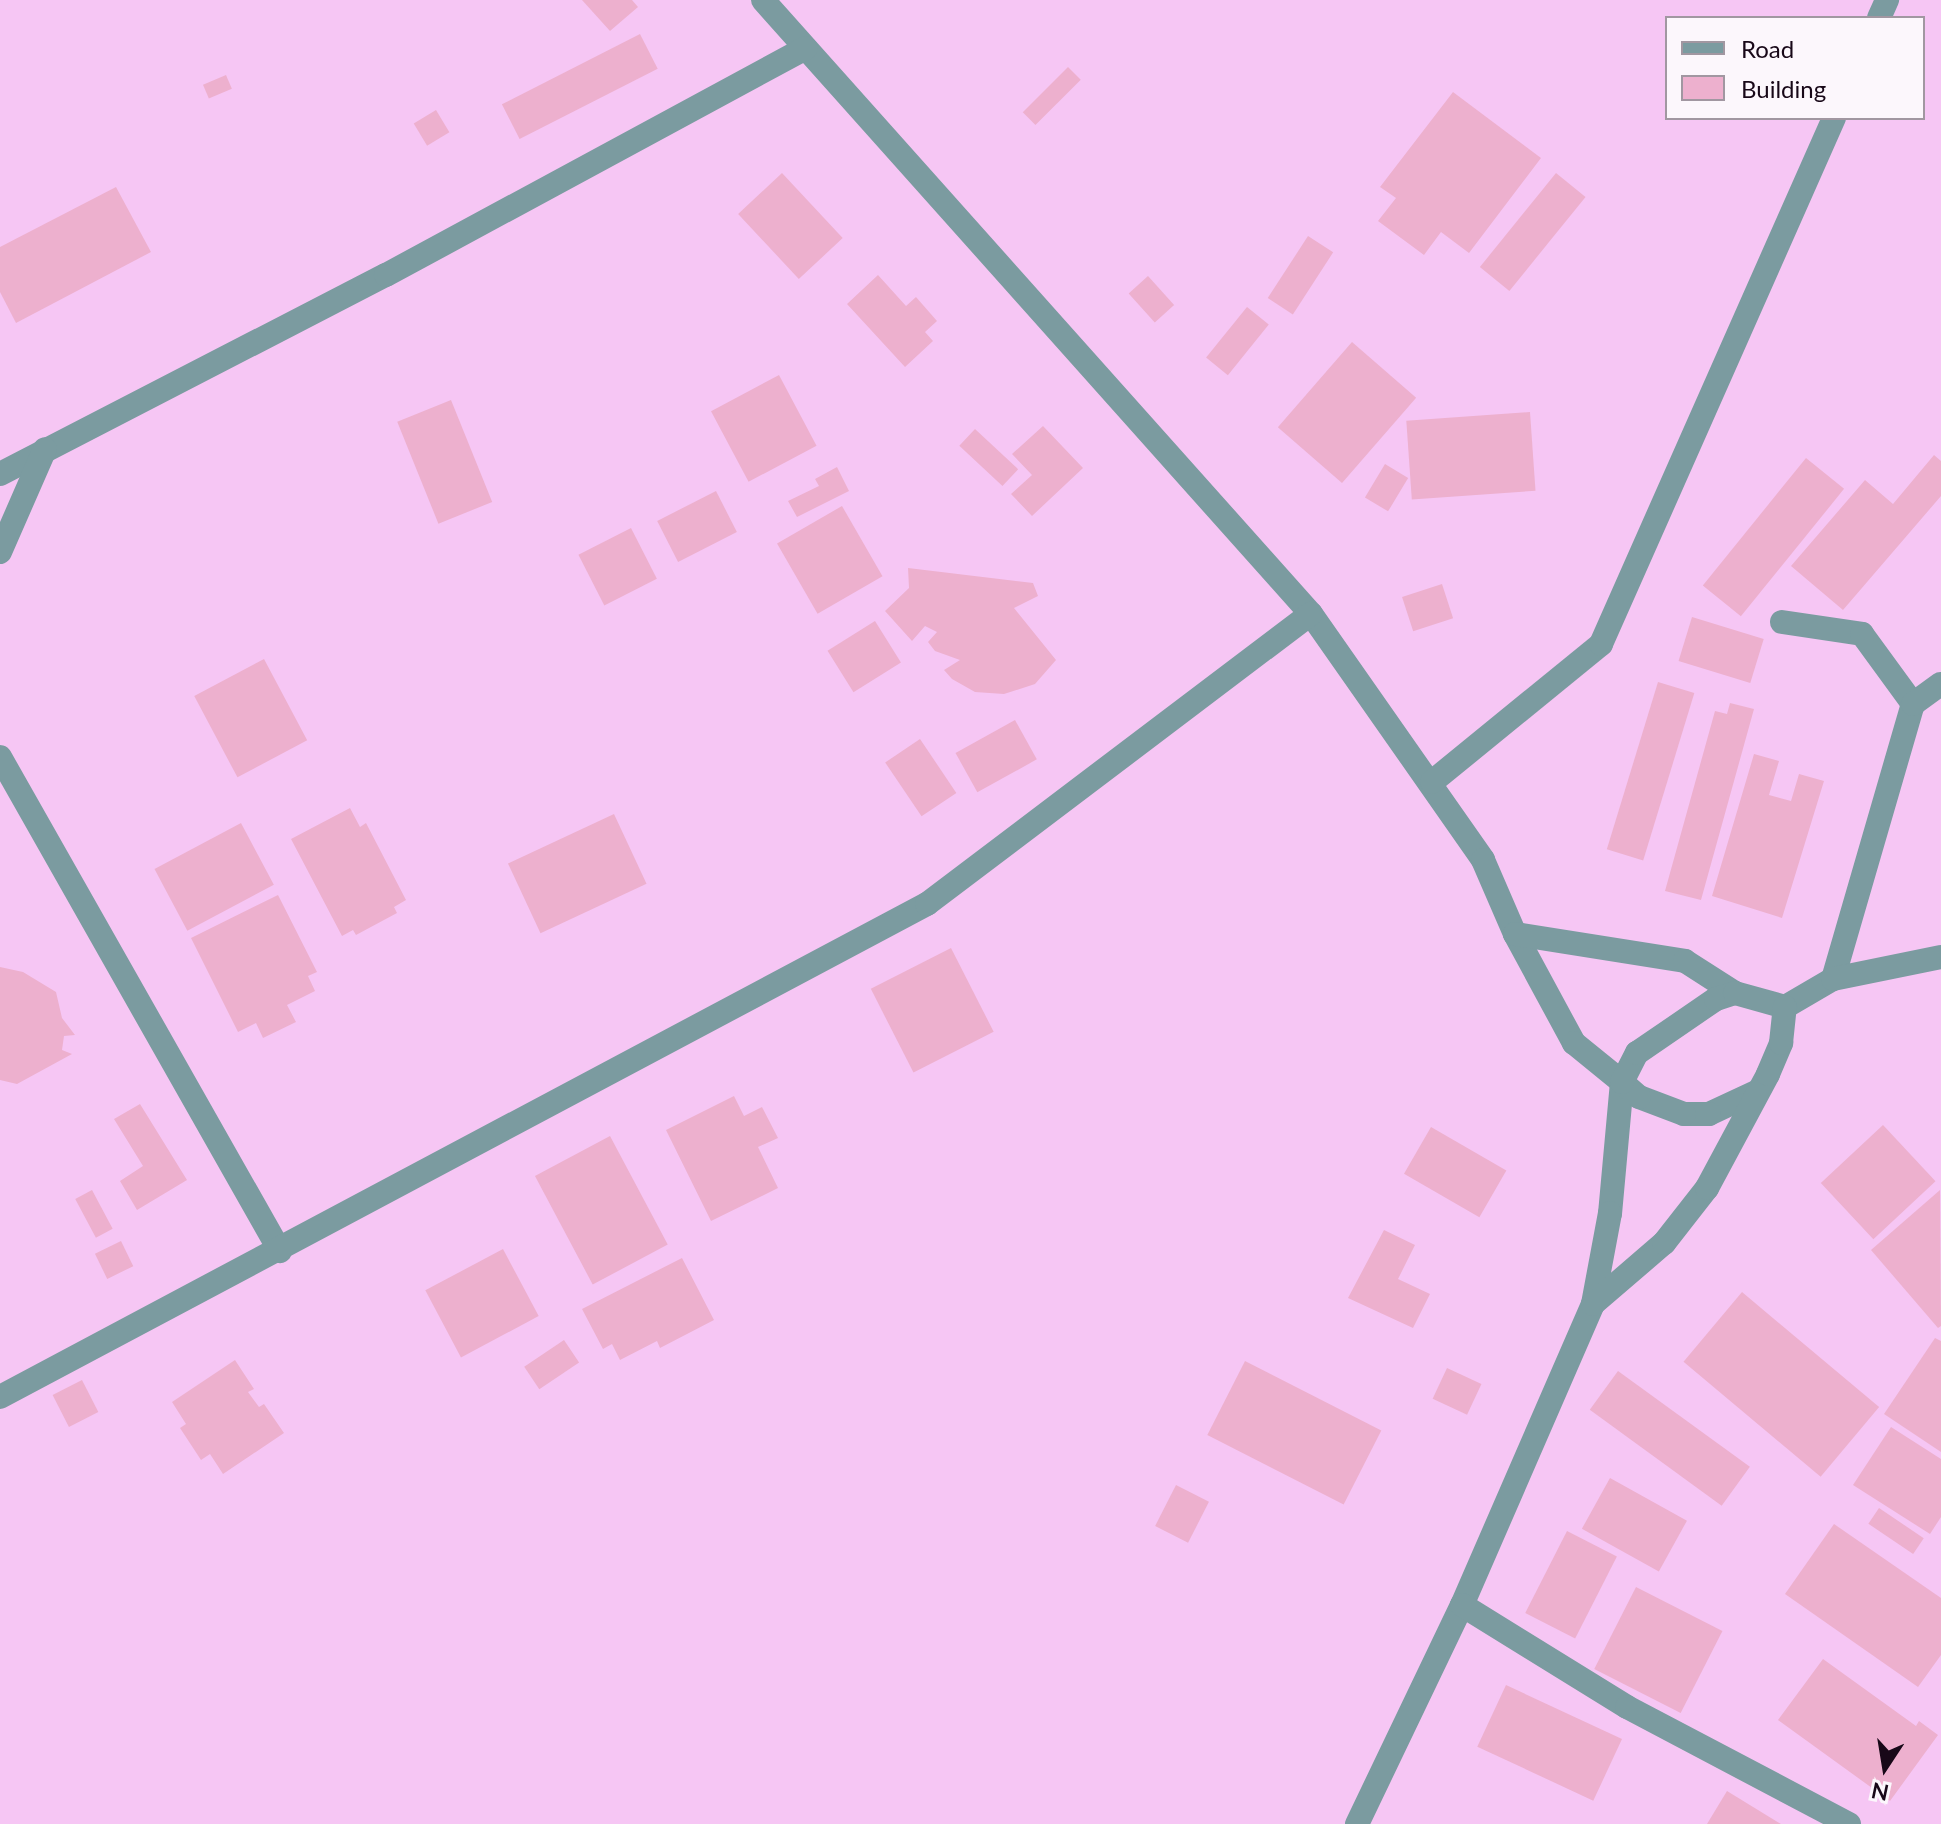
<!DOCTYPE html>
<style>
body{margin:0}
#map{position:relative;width:1941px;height:1824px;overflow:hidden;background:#f6c6f4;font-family:Lato,sans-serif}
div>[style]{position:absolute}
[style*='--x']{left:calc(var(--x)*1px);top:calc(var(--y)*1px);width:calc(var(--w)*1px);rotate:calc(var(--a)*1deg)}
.building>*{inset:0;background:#edb0ce;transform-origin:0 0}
.minor>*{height:24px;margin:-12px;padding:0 12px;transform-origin:12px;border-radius:12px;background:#7b9ba0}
span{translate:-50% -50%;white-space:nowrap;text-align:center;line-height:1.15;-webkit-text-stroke:8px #fcf7fc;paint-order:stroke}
.legend{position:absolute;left:1665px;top:16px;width:260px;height:104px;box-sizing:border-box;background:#fcf7fc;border:2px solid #a197a1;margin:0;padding:10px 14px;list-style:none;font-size:24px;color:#180818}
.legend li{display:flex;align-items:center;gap:16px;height:40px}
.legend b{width:40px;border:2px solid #a197a1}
.north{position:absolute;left:1845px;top:1728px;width:80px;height:80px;-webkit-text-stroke:6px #fcf7fc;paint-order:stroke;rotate:192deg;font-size:22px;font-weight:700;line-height:32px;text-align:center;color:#180818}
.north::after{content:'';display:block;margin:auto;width:28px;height:36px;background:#180818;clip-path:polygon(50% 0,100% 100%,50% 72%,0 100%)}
</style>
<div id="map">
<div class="building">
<i style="clip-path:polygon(582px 0,632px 0,638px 7px,610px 31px)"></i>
<i style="left:640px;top:34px;width:39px;height:155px;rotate:63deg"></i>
<i style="left:1068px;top:67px;width:18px;height:64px;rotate:45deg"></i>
<i style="left:226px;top:75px;width:15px;height:25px;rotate:67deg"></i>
<i style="clip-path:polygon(1453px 92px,1541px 158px,1469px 253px,1441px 232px,1424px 255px,1378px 221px,1396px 198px,1380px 187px)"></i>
<i style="left:436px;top:110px;width:26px;height:26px;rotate:59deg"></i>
<i style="left:782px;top:173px;width:89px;height:60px;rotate:47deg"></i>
<i style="left:1556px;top:173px;width:38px;height:121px;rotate:39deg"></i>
<i style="clip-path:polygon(116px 187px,151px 252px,16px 323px,0 292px,0 247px)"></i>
<i style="left:1308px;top:236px;width:30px;height:74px;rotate:33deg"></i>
<i style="clip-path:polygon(878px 275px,906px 306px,916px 297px,937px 321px,925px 332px,933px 341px,905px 367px,847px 304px)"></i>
<i style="left:1148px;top:276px;width:39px;height:26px;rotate:48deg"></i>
<i style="left:1247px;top:307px;width:28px;height:65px;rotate:39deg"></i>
<i style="left:1352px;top:342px;width:85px;height:113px;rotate:41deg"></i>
<i style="left:779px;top:375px;width:80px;height:77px;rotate:62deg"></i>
<i style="left:451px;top:400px;width:110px;height:58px;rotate:68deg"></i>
<i style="left:1530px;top:412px;width:79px;height:124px;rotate:86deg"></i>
<i style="clip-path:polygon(1043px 426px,1083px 468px,1032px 516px,1011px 494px,1032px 475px,1012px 454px)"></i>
<i style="left:975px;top:429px;width:59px;height:23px;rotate:43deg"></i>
<i style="clip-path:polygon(1934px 455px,1941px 461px,1941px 496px,1843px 610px,1791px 566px,1865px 480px,1893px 504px)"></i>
<i style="left:1806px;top:458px;width:49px;height:164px;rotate:39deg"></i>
<i style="left:1385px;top:464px;width:27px;height:39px;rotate:31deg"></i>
<i style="clip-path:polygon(837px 467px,849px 491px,797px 517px,788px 501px,819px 486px,815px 479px)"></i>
<i style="left:716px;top:491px;width:46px;height:66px;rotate:63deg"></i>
<i style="left:842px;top:506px;width:81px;height:75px;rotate:60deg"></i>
<i style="left:631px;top:528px;width:57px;height:59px;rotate:63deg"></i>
<i style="clip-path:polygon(908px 568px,1033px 583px,1038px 596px,1014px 608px,1056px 660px,1035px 684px,1004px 694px,975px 692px,952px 679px,944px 670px,960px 660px,935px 651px,928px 642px,937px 632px,925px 626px,912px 641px,885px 611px,909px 588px)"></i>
<i style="left:1442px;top:584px;width:36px;height:42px;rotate:72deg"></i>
<i style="left:1692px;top:617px;width:75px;height:46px;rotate:17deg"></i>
<i style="left:875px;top:621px;width:49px;height:56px;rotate:58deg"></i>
<i style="left:264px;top:659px;width:92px;height:79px;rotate:62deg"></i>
<i style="left:1658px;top:682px;width:38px;height:175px;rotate:17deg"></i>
<i style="clip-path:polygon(1730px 703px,1754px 709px,1701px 900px,1665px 891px,1715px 711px,1727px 714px)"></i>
<i style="left:1015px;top:720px;width:45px;height:68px;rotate:61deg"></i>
<i style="left:920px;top:739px;width:65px;height:42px;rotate:56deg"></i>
<i style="clip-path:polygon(1754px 754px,1779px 761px,1769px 795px,1791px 801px,1799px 774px,1824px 781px,1782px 918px,1712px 896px)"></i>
<i style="clip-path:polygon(350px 808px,360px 827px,366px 823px,406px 900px,394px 907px,397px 913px,356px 935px,353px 930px,342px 936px,291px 839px)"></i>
<i style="left:614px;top:814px;width:77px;height:117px;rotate:65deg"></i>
<i style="left:241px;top:823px;width:70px;height:98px;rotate:62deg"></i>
<i style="clip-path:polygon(278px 895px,317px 972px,308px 976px,315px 991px,287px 1005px,296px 1022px,263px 1038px,256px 1023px,238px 1032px,191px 938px)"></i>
<i style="left:951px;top:948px;width:94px;height:90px;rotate:63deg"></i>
<i style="clip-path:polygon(0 967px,23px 972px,56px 992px,62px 1018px,75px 1035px,64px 1036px,62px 1050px,72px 1054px,17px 1084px,0 1080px)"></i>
<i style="clip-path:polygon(734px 1096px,744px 1116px,762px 1107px,778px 1138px,758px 1147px,778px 1188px,711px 1221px,666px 1130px)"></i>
<i style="clip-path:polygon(140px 1104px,187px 1180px,137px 1210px,120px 1181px,143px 1166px,114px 1119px)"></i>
<i style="left:1883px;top:1125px;width:77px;height:85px;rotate:47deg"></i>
<i style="left:1431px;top:1127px;width:87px;height:54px;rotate:30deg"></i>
<i style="left:610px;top:1136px;width:123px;height:85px;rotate:62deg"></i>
<i style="left:92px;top:1190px;width:44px;height:19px;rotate:62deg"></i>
<i style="clip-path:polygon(1940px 1190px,1941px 1326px,1938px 1328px,1871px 1250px)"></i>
<i style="clip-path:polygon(1384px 1230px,1415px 1245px,1398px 1279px,1430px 1294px,1413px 1328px,1348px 1298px)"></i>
<i style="left:121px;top:1241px;width:28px;height:29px;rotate:64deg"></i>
<i style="left:503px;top:1249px;width:76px;height:88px;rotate:62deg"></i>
<i style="clip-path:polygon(682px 1258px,714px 1320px,660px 1348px,657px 1341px,620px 1360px,612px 1344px,603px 1349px,582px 1309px)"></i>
<i style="left:1742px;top:1292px;width:179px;height:91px;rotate:40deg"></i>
<i style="clip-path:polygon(1935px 1338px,1941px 1341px,1941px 1452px,1884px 1414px)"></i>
<i style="left:564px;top:1340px;width:27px;height:48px;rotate:56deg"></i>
<i style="clip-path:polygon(235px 1360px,254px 1389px,248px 1392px,259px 1407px,264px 1404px,284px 1433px,223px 1474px,210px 1454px,201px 1460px,180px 1428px,186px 1424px,172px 1402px)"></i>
<i style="left:1245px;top:1361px;width:153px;height:83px;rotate:27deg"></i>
<i style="left:1447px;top:1368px;width:38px;height:34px;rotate:25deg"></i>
<i style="left:1618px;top:1371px;width:163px;height:48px;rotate:36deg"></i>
<i style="left:82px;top:1380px;width:36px;height:33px;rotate:63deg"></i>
<i style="clip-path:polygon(1891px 1427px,1941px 1459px,1941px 1517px,1930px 1534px,1853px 1485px)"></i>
<i style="left:1610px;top:1478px;width:88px;height:58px;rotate:29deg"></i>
<i style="left:1176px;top:1485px;width:37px;height:46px;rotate:27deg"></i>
<i style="left:1879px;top:1508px;width:54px;height:19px;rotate:34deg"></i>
<i style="clip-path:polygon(1834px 1524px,1941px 1598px,1941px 1655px,1918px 1687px,1785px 1594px)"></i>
<i style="left:1567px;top:1531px;width:56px;height:92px;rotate:27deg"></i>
<i style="left:1636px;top:1587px;width:97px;height:92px;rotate:27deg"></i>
<i style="clip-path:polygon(1823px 1659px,1916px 1726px,1919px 1721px,1938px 1735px,1890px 1801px,1778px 1720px)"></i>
<i style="left:1506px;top:1685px;width:128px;height:68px;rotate:25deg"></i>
<i style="clip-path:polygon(1727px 1791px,1781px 1824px,1707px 1824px)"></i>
</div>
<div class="minor">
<i style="--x:763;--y:0;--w:823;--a:48.25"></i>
<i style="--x:1311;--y:614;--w:300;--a:55"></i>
<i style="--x:1483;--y:860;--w:81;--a:66.6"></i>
<i style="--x:1515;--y:934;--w:124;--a:61.6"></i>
<i style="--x:1574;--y:1043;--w:62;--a:39.1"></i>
<i style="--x:1622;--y:1082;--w:132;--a:95.2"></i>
<i style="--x:1610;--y:1213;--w:93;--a:100.6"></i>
<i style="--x:1593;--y:1304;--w:328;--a:113.5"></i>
<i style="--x:1462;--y:1605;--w:243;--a:115.6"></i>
<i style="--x:1879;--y:18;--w:20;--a:-66"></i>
<i style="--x:0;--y:474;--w:434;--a:-27.3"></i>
<i style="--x:386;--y:275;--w:477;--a:-28.4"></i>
<i style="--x:0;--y:552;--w:112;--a:-66.4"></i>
<i style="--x:1782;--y:622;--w:81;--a:8.5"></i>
<i style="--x:1862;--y:634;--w:87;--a:53.9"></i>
<i style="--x:0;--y:757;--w:568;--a:60.46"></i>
<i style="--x:1432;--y:782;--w:218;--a:-39.2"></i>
<i style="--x:1601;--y:644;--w:575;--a:-66.11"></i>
<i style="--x:1515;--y:934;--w:172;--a:9"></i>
<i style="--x:1685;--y:961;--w:59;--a:32.6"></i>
<i style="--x:1833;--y:979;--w:286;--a:-73.8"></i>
<i style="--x:1913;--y:704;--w:34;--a:-36"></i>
<i style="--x:1785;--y:1007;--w:56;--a:-30.3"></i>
<i style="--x:1833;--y:979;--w:110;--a:-11.5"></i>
<i style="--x:1758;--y:1091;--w:54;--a:154.9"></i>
<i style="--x:1709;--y:1114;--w:25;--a:180"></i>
<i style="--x:1684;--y:1114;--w:48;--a:-159.3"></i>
<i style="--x:1639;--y:1097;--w:23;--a:-139"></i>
<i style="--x:1622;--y:1082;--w:33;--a:-63"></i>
<i style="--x:1637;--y:1053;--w:96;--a:-34.4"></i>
<i style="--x:1716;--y:999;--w:20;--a:-18"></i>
<i style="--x:1735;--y:993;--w:52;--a:15.6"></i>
<i style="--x:1593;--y:1304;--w:94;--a:-40.7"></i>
<i style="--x:1664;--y:1243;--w:70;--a:-52"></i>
<i style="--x:1707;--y:1188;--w:129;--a:-61.8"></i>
<i style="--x:1768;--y:1074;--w:34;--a:-67"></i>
<i style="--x:1781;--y:1043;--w:36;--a:-84"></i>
<i style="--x:0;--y:1397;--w:1050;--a:-28.01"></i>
<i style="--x:927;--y:904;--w:481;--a:-37.1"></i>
<i style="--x:1462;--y:1605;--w:194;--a:31.7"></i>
<i style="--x:1627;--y:1707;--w:251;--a:27.8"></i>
</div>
<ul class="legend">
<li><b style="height:10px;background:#7b9ba0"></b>Road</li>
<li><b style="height:22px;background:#edb0ce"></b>Building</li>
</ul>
<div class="north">N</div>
</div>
